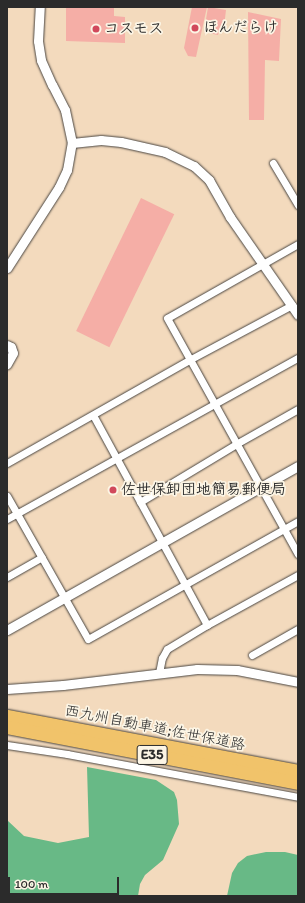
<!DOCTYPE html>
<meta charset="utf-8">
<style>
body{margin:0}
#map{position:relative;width:305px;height:903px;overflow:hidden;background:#f3dabd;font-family:Itim,"Klee One",sans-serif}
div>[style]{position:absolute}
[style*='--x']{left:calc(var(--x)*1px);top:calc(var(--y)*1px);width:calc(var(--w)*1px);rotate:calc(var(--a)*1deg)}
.forest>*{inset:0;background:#68b986}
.building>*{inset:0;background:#f5aea6;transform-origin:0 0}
.roads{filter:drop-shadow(0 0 1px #494541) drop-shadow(0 0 1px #494541)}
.minor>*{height:7px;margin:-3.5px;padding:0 3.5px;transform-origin:3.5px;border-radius:3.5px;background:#fff}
.tertiary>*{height:9px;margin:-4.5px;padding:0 4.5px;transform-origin:4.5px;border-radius:4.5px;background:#fff}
.motorway>*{height:13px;margin:-6.5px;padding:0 6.5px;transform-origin:6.5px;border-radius:6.5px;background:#f1c36a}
.dots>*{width:11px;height:11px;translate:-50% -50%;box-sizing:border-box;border:2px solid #fcf5e5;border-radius:50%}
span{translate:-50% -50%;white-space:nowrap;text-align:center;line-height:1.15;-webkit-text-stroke:3.5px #fcf5e5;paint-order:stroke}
.shield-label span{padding:1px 3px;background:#fcf5e5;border:1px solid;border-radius:3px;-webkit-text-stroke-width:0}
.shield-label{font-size:14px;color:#2b2b2b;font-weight:700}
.poi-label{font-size:15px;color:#2b2b2b;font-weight:700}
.left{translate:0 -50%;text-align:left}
.street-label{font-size:15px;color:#2b2b2b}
.frame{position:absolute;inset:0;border:8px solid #2b2b2b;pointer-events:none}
.scale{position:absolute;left:8px;top:877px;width:111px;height:18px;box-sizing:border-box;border:2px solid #2b2b2b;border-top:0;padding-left:5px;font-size:12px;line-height:14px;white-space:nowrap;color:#2b2b2b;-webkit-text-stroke:3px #fcf5e5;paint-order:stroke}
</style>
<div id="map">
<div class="forest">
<i style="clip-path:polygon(87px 767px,156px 780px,174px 792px,177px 800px,179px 824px,163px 860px,145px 875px,140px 884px,138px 896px,7px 896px,7px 820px,24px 836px,58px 843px,89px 837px)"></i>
<i style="clip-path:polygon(266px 852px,285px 852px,298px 855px,298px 896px,227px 896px,232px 873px,238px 863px,247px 856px)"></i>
</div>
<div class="building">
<i style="clip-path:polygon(66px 7px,114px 7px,114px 16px,125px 17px,125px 43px,66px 41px)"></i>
<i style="clip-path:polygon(192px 7px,207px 7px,196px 57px,188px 56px,184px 48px)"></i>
<i style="clip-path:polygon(208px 7px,226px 10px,224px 27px,220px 27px,218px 35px,204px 32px)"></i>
<i style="clip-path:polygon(248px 12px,281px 19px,279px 61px,265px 60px,264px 120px,249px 120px)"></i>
<i style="left:141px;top:198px;width:37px;height:148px;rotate:26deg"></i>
</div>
<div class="roads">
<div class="minor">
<i style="--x:273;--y:163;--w:49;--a:59.2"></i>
<i style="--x:298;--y:244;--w:150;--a:150.5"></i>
<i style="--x:167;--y:318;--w:270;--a:61"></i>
<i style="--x:93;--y:415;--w:239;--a:61.5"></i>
<i style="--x:7;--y:463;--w:209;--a:-29.5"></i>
<i style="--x:189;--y:360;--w:117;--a:-28.1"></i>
<i style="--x:7;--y:496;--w:164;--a:60.5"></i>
<i style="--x:88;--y:639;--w:241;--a:-29.3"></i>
<i style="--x:140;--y:502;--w:112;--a:-31.1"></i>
<i style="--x:236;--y:444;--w:71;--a:-29.4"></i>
<i style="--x:7;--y:519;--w:333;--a:-29"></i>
<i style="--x:7;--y:577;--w:40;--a:-29.7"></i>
<i style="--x:252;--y:655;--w:53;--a:-29.5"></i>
<i style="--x:159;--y:673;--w:15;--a:-79"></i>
<i style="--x:162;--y:658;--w:10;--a:-61"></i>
<i style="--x:167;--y:649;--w:47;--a:-31"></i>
<i style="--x:207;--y:625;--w:104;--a:-28.8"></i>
<i style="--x:7;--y:745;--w:61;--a:8.5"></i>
<i style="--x:67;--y:754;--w:235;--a:10.5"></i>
</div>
<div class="tertiary">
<i style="--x:72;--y:143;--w:29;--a:-6"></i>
<i style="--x:101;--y:140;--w:20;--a:6"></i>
<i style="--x:121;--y:142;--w:45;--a:12.8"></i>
<i style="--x:165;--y:152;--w:32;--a:26"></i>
<i style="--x:194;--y:166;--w:21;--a:43"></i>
<i style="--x:209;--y:180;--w:43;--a:60.4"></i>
<i style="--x:230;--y:217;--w:119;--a:55.2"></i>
<i style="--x:7;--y:268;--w:96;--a:-57.3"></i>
<i style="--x:59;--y:187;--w:19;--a:-65"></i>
<i style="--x:67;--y:170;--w:27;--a:-80"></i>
<i style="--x:72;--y:143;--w:34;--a:-102"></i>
<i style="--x:65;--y:110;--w:28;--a:-117"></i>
<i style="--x:52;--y:85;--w:27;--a:-114"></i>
<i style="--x:41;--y:60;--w:19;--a:-99"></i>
<i style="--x:38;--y:41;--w:34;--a:-87"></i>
<i style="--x:7;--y:345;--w:4;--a:27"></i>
<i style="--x:11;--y:347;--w:6;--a:72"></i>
<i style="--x:13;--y:353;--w:13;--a:119"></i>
<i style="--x:7;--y:630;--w:334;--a:-29.4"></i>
<i style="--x:7;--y:689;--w:56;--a:-4.1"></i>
<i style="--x:63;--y:685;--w:135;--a:-6.8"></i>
<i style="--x:197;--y:669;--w:40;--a:1.4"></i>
<i style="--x:237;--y:670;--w:62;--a:11.1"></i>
</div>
<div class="motorway">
<i style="--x:7;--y:716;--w:296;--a:10.7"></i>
<i style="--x:7;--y:727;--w:296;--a:10.9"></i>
</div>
</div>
<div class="dots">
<i style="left:195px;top:28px;background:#d1495b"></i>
<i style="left:96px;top:29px;background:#d1495b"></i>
<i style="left:113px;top:490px;background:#d1495b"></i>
</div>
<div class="shield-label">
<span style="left:152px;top:755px">E35</span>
</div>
<div class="poi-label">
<span class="left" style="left:203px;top:28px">ほんだらけ</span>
<span class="left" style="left:104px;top:29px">コスモス</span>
<span class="left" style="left:121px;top:490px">佐世保卸団地簡易郵便局</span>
</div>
<div class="street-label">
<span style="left:155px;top:728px;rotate:11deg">西九州自動車道;佐世保道路</span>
</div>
<div class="frame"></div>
<div class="scale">100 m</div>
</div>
